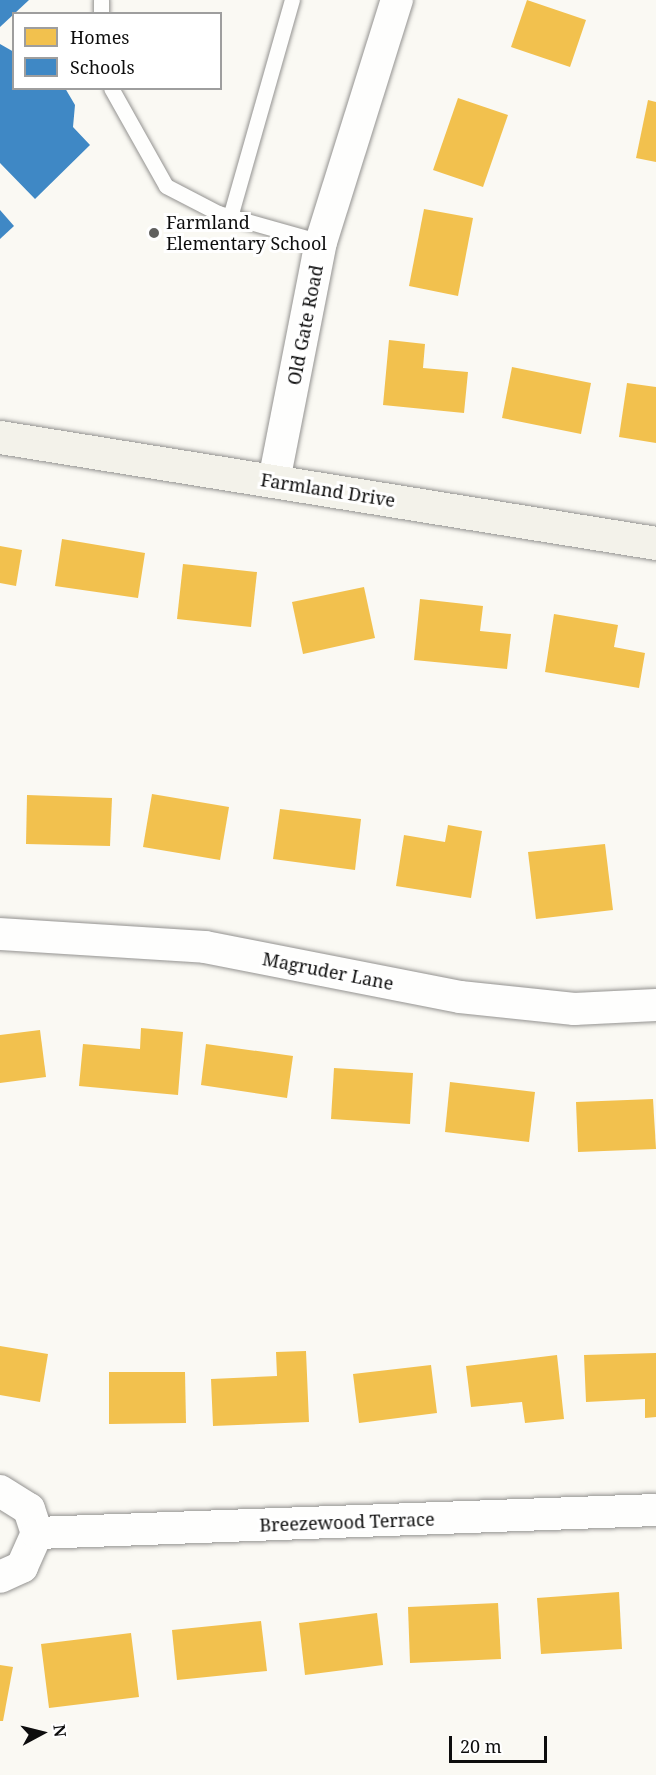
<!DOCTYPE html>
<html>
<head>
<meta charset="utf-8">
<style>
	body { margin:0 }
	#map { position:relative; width:656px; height:1775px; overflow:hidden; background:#faf9f3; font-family:"Noto Serif",serif }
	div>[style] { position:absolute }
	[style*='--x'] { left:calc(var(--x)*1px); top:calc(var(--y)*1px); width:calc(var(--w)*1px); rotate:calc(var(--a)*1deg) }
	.homes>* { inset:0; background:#f2c14e }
	.schools>* { inset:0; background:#3f88c5 }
	.roads { filter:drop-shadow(0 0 2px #949391) drop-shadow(0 0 2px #949391) }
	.lane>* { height:15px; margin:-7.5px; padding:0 7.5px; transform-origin:7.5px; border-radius:7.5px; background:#fefefd }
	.street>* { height:32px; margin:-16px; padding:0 16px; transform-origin:16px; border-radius:16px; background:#fefefd }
	.secondary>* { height:33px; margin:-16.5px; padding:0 16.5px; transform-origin:16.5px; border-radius:16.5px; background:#f3f2ea }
	.dots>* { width:16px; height:16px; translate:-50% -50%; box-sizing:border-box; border:3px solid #fff; border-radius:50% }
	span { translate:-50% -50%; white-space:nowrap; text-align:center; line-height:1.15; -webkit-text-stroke:6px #fff; paint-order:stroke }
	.poi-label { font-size:18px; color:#0d0d0d }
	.left { translate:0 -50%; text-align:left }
	.street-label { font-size:18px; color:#0d0d0d }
	.legend { position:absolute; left:12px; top:12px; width:210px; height:78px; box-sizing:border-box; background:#fff; border:2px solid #9e9e9e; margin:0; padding:8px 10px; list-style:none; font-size:18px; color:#0d0d0d }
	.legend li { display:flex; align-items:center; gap:12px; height:30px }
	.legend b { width:30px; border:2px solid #9e9e9e }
	.north { position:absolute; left:12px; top:1703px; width:60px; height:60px; -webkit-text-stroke:4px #fff; paint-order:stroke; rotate:83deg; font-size:16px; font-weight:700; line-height:24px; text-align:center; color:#0d0d0d }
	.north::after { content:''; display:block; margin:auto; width:21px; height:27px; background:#0d0d0d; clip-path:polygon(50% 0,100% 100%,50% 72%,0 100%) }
	.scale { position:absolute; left:449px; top:1736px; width:98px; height:27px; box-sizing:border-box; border:3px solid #0d0d0d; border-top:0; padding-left:8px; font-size:18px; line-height:21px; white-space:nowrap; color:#0d0d0d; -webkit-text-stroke:4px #fff; paint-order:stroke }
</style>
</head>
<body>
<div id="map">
	<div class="homes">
		<div style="clip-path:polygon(527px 0,586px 20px,570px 67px,511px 47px)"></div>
		<div style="clip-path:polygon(458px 98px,508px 115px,483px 187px,433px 170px)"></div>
		<div style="clip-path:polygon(648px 100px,656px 102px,656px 162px,636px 158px)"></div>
		<div style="clip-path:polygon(424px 209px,473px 218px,458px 296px,409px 286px)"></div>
		<div style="clip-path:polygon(389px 340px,425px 344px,423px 368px,468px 372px,464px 413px,383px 405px)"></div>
		<div style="clip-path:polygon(512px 367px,591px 383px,581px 434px,502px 418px)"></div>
		<div style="clip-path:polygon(627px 383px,656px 387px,656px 443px,619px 437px)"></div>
		<div style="clip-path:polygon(62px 539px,145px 553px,138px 598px,55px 586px)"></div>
		<div style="clip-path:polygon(0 546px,22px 550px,16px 586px,0 583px)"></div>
		<div style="clip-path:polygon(183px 564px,257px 572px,251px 627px,177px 619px)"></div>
		<div style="clip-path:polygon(364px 587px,375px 638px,303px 654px,292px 602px)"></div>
		<div style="clip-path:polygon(420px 599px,483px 606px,480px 631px,511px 634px,507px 669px,414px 660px)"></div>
		<div style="clip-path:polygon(554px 614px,618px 625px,614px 647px,645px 653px,639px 688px,545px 672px)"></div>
		<div style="clip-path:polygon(152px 794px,229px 807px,220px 860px,143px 847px)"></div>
		<div style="clip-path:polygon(27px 795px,112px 798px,110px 846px,26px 844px)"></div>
		<div style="clip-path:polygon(280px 809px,361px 819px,355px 870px,273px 859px)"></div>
		<div style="clip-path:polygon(448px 825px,482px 831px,471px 898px,396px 886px,404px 835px,445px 842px)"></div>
		<div style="clip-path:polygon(605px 844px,613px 910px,536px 919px,528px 852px)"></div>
		<div style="clip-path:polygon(141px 1028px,183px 1032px,178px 1095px,79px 1086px,83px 1044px,140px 1049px)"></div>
		<div style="clip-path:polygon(40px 1030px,46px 1077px,0 1083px,0 1035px)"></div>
		<div style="clip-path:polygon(206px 1044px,293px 1056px,287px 1098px,201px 1085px)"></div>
		<div style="clip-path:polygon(334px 1068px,413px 1073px,410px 1124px,331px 1119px)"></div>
		<div style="clip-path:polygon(450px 1082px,535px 1092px,529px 1142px,445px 1132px)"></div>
		<div style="clip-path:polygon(653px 1099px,656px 1149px,578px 1152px,576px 1102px)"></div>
		<div style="clip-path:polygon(0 1346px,48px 1354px,40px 1402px,0 1395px)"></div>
		<div style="clip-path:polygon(306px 1351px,309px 1422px,213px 1426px,211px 1379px,277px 1376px,276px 1352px)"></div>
		<div style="clip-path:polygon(656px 1353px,656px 1417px,645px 1418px,645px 1399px,586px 1402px,584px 1355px)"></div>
		<div style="clip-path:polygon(557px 1355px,564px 1419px,525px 1423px,522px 1402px,471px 1407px,466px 1366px)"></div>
		<div style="clip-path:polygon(431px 1365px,437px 1413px,359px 1423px,353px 1374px)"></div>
		<div style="clip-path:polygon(109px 1372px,185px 1372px,186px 1423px,109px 1424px)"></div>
		<div style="clip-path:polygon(619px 1592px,622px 1649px,541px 1654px,537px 1598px)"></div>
		<div style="clip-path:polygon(498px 1603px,501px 1659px,410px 1663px,408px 1607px)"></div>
		<div style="clip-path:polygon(377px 1613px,383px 1665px,305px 1675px,299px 1623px)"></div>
		<div style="clip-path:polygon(261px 1621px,267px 1671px,177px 1680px,172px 1630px)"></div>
		<div style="clip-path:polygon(131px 1633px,139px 1697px,49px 1708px,41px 1644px)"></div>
		<div style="clip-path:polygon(0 1665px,13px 1667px,3px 1721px,0 1721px)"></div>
	</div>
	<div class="schools">
		<div style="clip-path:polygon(0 0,29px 0,0 27px)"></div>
		<div style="clip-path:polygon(0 44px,14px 52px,14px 88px,65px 88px,75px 105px,73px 127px,90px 145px,35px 199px,0 163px)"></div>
		<div style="clip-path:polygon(0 210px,14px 226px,0 239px)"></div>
	</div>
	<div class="roads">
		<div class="lane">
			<div style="--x:101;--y:14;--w:14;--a:-90"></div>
			<div style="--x:111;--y:88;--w:112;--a:60.7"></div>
			<div style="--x:166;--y:186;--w:59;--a:27.4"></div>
			<div style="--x:218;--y:213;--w:107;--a:15.7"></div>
			<div style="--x:230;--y:217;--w:226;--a:-74.1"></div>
		</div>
		<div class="street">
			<div style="--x:274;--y:481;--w:244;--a:-78.9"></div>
			<div style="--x:321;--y:242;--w:254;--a:-72.6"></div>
			<div style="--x:0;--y:934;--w:205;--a:3.6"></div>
			<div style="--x:205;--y:947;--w:260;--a:11.1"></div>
			<div style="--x:460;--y:997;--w:115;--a:6"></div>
			<div style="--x:574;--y:1009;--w:82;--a:-2.8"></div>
			<div style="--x:0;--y:1491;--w:34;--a:32"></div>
			<div style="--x:29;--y:1509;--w:25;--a:72"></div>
			<div style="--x:37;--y:1533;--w:37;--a:114"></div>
			<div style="--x:22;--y:1567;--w:24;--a:156"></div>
			<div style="--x:37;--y:1533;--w:619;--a:-2.13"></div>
		</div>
		<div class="secondary">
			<div style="--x:0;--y:437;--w:665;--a:9.18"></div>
		</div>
	</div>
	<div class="dots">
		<div style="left:154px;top:233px;background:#60605e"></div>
	</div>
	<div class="poi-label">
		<span class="left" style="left:166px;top:233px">Farmland<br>Elementary School</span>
	</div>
	<div class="street-label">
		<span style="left:305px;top:325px;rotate:-79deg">Old Gate Road</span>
		<span style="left:328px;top:490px;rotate:9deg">Farmland Drive</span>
		<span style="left:328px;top:971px;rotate:11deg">Magruder Lane</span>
		<span style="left:347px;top:1522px;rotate:-2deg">Breezewood Terrace</span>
	</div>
	<ul class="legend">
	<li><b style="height:16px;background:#f2c14e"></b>Homes</li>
	<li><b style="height:16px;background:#3f88c5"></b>Schools</li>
	</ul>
	<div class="north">N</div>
	<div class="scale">20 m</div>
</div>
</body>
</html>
